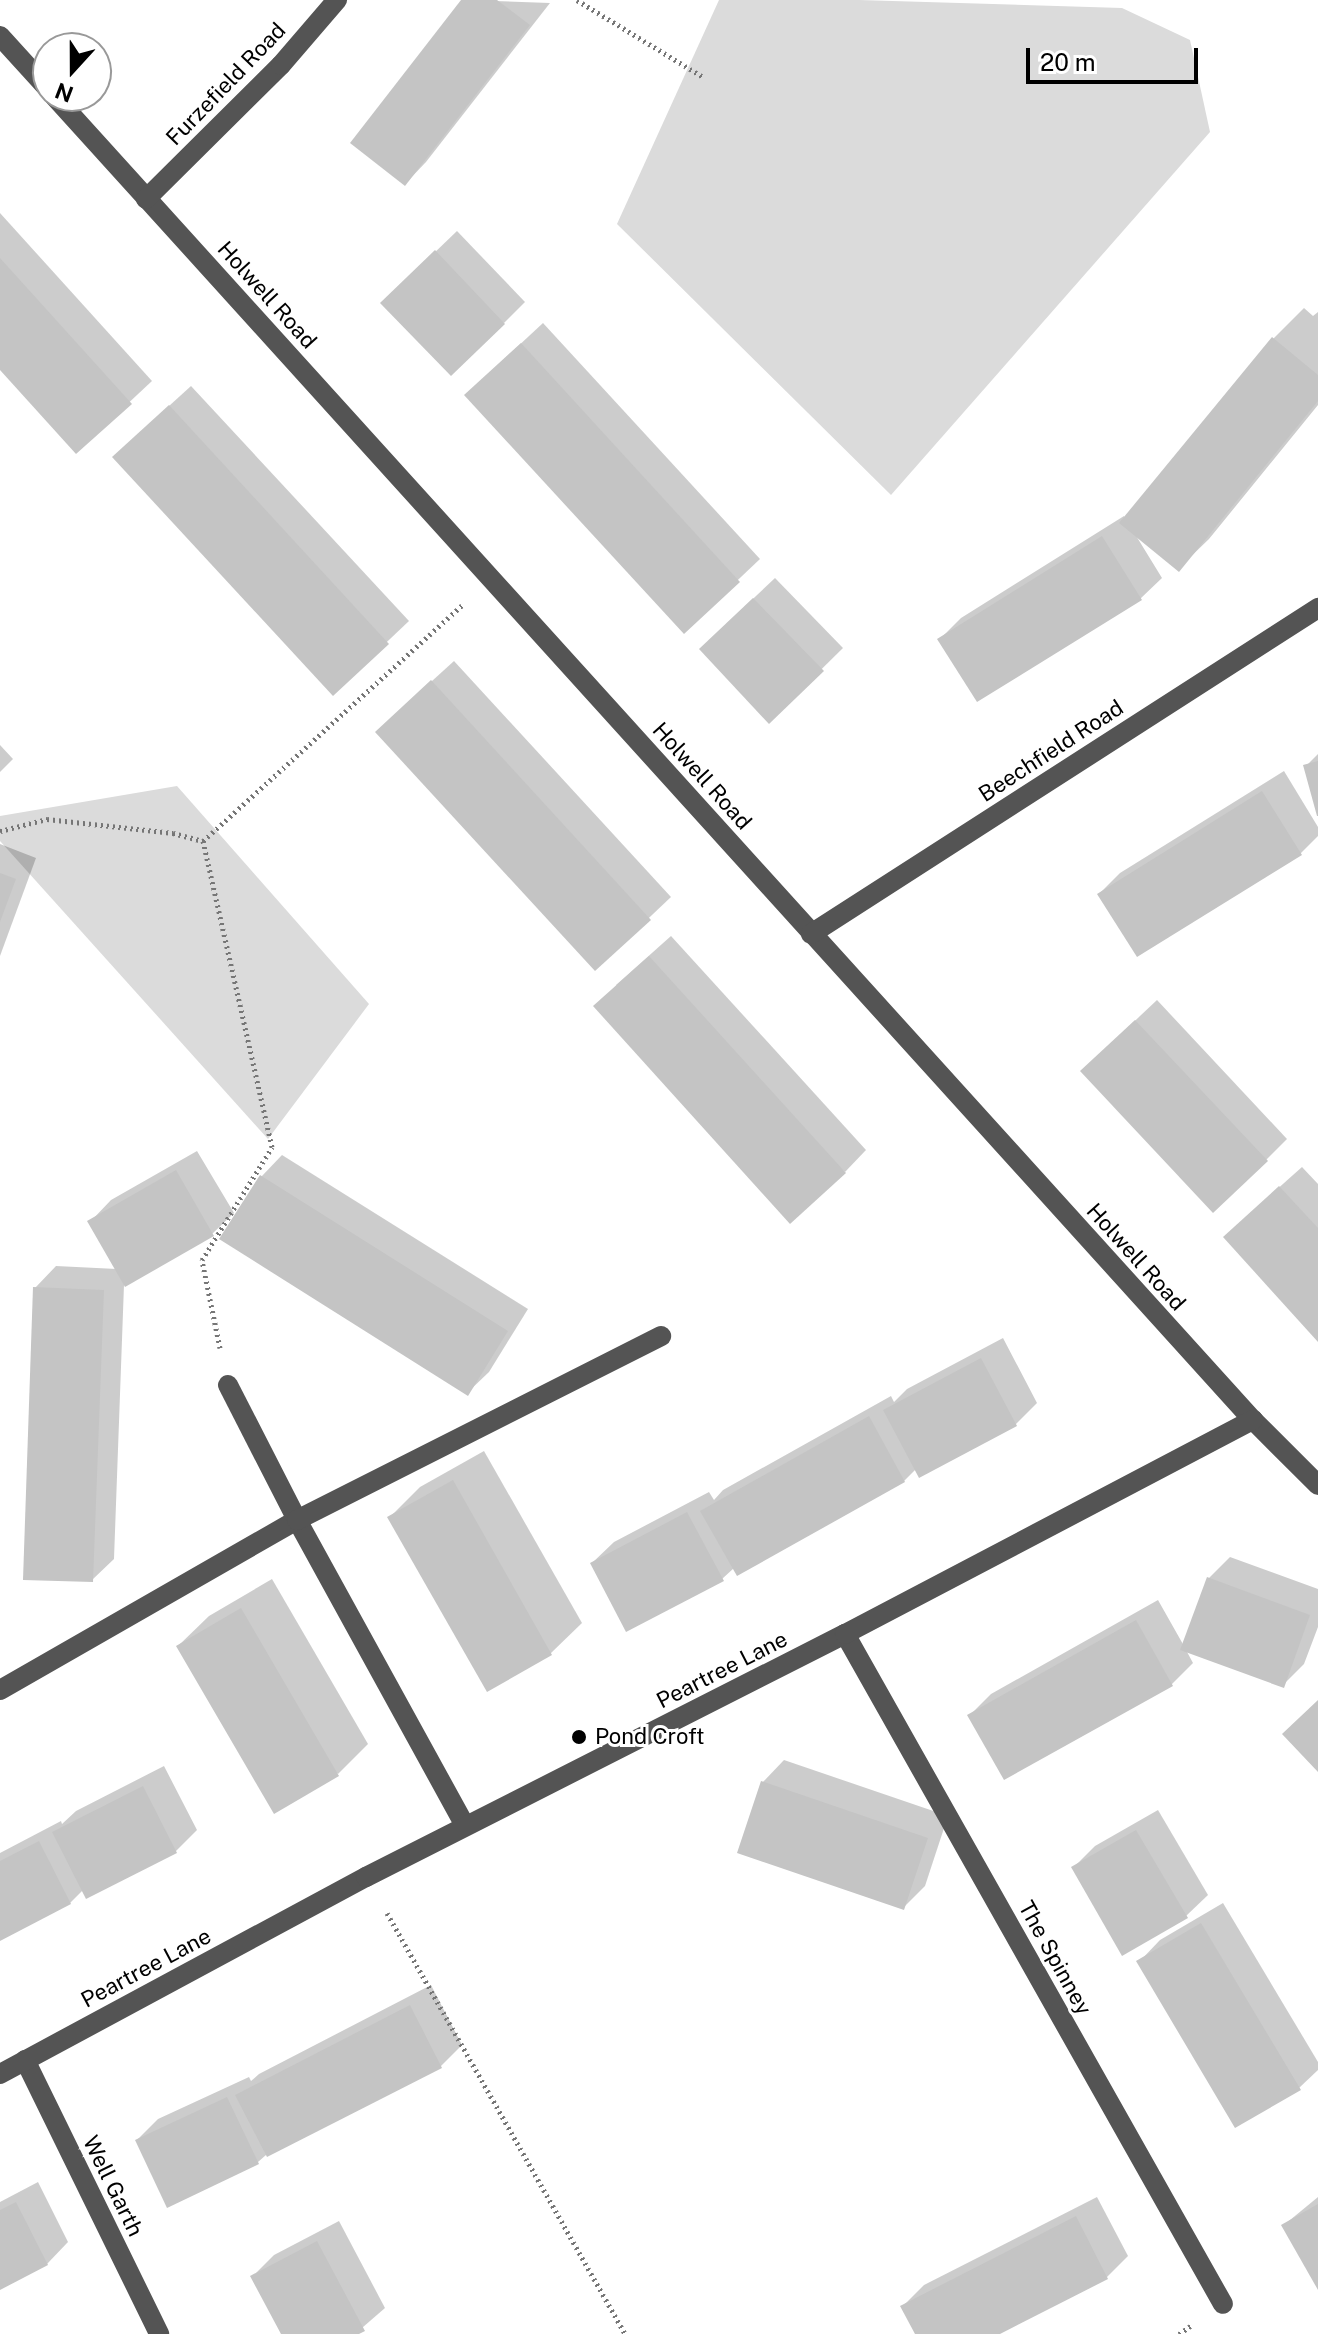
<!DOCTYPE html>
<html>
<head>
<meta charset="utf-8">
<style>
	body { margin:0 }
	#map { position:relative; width:1318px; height:2334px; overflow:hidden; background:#fff; font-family:"Public Sans",sans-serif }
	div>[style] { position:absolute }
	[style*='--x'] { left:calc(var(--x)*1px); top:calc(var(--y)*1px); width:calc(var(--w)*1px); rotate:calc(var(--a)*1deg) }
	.green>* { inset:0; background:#dbdbdb }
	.shadow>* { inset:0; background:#0003 }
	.building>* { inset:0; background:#c4c4c4 }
	.path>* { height:5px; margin-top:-2.5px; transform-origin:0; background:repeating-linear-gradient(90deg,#767676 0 2px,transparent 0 6px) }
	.minor>* { height:20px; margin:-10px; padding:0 10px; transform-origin:10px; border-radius:10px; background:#545454 }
	.dots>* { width:22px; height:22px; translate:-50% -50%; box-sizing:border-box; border:4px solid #fff; border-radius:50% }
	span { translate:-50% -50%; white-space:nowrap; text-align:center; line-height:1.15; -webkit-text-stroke:6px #fff; paint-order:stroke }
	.street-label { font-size:22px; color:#000 }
	.poi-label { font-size:22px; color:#000 }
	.left { translate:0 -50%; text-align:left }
	.north { position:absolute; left:32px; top:32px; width:80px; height:80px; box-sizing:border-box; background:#fff; border:2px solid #999; border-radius:50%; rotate:201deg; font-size:22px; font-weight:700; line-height:32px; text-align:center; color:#000 }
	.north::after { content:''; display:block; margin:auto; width:28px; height:36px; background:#000; clip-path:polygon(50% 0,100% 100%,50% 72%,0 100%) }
	.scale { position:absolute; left:1026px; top:48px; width:172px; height:36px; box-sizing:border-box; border:4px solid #000; border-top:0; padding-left:10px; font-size:24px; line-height:28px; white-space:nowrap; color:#000; -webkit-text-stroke:6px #fff; paint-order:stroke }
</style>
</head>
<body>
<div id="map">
	<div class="green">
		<div style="clip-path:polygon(719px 0,859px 0,1122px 8px,1190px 40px,1210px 132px,891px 495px,617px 224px)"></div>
		<div style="clip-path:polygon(177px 786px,369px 1004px,268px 1139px,0 841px,0 816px)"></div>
	</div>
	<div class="shadow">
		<div style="clip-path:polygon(463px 0,550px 3px,426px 162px,405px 184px)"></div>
		<div style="clip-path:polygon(0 213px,152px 381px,76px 452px,0 367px)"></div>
		<div style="clip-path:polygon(457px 231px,525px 302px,504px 323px,404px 282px)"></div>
		<div style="clip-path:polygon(1304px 308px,1313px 316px,1318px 312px,1318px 405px,1209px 539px,1178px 569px,1135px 534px,1162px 578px,1140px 599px,940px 639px,961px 618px,1124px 516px,1125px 519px,1273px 339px)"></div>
		<div style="clip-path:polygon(543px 323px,760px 559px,684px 631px,488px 374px)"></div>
		<div style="clip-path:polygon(191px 386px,409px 621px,333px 693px,136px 436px)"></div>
		<div style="clip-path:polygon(775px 578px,843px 648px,769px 721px,722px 628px)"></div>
		<div style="clip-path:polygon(454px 661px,671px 897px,595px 969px,399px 711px)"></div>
		<div style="clip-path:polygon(0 745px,13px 759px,0 772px)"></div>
		<div style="clip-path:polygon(1318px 754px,1318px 812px,1306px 766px)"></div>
		<div style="clip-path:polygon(1284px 771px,1318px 827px,1318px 836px,1300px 854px,1099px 894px,1120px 873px)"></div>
		<div style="clip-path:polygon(0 844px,36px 858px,0 956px)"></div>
		<div style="clip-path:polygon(671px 936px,866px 1150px,845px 1172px,616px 985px)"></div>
		<div style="clip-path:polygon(1157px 1000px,1287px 1139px,1266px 1160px,1104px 1050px)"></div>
		<div style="clip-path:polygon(197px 1151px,234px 1213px,212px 1234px,124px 1285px,114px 1559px,92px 1580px,35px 1288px,56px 1266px,117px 1269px,90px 1222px,111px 1200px)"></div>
		<div style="clip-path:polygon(282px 1155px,528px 1309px,489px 1372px,467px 1393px,261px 1177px)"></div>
		<div style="clip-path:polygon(1302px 1167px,1318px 1184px,1318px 1339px,1247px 1216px)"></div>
		<div style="clip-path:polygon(1003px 1338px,1037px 1403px,1016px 1424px,916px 1469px,904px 1481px,734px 1568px,722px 1579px,592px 1563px,614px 1542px,709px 1492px,714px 1500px,723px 1490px,891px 1396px,894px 1402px,907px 1389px)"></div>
		<div style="clip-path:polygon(484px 1451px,582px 1623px,551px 1653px,488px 1689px,390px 1517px,420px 1487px)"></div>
		<div style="clip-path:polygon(1230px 1557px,1318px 1589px,1318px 1627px,1304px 1664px,1283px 1685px,1186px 1650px,1193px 1663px,1172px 1684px,970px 1715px,991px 1694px,1158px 1600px,1184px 1646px,1208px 1579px)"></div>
		<div style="clip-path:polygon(272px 1579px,368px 1744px,338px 1774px,178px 1646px,209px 1616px)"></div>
		<div style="clip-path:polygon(784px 1760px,948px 1816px,925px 1886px,903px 1908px,763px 1782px)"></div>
		<div style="clip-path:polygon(164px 1766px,197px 1830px,176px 1851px,84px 1889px,70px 1903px,0 1938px,0 1853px,61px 1821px,62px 1824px,76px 1811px)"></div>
		<div style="clip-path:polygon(1158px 1810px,1208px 1895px,1186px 1916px,1074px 1867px,1095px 1846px)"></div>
		<div style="clip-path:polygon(1223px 1903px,1318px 2062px,1318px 2070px,1299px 2088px,1139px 1962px,1160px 1940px)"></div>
		<div style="clip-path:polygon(431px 1985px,462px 2045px,441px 2066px,266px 2155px,258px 2162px,137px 2140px,158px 2119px,249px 2077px,251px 2081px,259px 2074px)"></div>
		<div style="clip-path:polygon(38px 2182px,68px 2242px,47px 2264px,0 2287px,0 2202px)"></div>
		<div style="clip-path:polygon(1097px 2197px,1128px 2256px,1107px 2277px,996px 2334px,917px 2334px,903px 2306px,924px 2285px)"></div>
		<div style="clip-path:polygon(1318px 2197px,1318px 2286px,1284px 2225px)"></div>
		<div style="clip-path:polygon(339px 2221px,385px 2308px,355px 2334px,283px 2334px,253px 2276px,274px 2255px)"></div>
	</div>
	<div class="building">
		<div style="clip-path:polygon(461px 0,497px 0,530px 25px,405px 186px,350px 143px)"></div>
		<div style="clip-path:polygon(435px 250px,505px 324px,451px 376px,380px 303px)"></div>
		<div style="clip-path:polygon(0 258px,132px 404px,76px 454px,0 370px)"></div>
		<div style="clip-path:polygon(1272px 337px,1318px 375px,1318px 401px,1179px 572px,1119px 523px)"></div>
		<div style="clip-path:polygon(521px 343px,740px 582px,684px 634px,464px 395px)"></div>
		<div style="clip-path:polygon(169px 405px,389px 644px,333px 696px,112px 457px)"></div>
		<div style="clip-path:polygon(1102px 536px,1142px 600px,977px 702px,937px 639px)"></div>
		<div style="clip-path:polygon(753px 598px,824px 671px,769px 724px,699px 649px)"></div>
		<div style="clip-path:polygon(431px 680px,651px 920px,595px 971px,375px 732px)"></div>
		<div style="clip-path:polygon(1318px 761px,1318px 816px,1317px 816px,1303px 765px)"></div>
		<div style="clip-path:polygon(1262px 791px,1302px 855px,1137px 957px,1097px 894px)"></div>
		<div style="clip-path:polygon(0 873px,16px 879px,0 922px)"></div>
		<div style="clip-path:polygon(649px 956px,846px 1173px,790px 1224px,593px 1006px)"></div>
		<div style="clip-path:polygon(1135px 1020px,1268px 1161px,1213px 1213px,1080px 1071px)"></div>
		<div style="clip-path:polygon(176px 1170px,214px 1236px,125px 1287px,87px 1221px)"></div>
		<div style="clip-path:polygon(260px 1175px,508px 1331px,468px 1396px,219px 1239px)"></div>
		<div style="clip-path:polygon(1279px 1186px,1318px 1228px,1318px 1342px,1223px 1237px)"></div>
		<div style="clip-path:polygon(33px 1287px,104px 1290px,93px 1582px,23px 1580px)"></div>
		<div style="clip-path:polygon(981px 1358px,1017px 1426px,919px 1478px,883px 1410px)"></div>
		<div style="clip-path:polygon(869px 1416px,905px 1482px,737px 1576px,700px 1511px)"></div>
		<div style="clip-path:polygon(453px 1480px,552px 1655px,487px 1692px,387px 1517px)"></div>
		<div style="clip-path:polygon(687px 1512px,724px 1581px,626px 1632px,590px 1563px)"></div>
		<div style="clip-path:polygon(1207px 1577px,1310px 1615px,1284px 1688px,1180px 1650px)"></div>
		<div style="clip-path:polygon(241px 1608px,339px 1776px,274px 1814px,176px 1646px)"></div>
		<div style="clip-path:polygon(1136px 1620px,1173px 1686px,1004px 1780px,967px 1715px)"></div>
		<div style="clip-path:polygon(1318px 1700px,1318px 1772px,1282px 1734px)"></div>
		<div style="clip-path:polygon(761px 1781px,928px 1838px,904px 1910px,737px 1853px)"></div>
		<div style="clip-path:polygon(143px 1786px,177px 1853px,86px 1899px,52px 1832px)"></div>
		<div style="clip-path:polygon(1136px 1830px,1188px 1918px,1122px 1956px,1071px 1867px)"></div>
		<div style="clip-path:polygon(39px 1841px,71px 1904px,0 1941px,0 1861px)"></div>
		<div style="clip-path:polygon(1201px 1923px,1301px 2090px,1235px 2128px,1136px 1961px)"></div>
		<div style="clip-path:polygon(410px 2005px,442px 2068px,267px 2157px,235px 2095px)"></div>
		<div style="clip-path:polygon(227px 2097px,259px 2164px,167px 2208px,135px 2140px)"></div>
		<div style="clip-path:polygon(16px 2202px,48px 2265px,0 2290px,0 2210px)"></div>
		<div style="clip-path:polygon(1318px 2204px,1318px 2290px,1281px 2225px)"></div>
		<div style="clip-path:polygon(1076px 2216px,1108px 2279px,1000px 2334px,915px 2334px,900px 2306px)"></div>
		<div style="clip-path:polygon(317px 2241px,365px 2331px,359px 2334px,281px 2334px,250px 2276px)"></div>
	</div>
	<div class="path">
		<div style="--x:577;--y:0;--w:148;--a:31.4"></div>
		<div style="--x:0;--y:831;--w:49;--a:-14.3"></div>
		<div style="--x:47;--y:819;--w:127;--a:6.3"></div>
		<div style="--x:173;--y:833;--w:31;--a:15"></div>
		<div style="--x:220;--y:1348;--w:90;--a:-101.6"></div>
		<div style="--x:202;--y:1260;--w:133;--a:-58.2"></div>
		<div style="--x:272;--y:1147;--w:314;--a:-102.7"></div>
		<div style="--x:203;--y:841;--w:350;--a:-42.3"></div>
		<div style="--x:387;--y:1913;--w:484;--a:60.5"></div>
		<div style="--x:1179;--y:2334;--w:16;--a:-35"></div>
	</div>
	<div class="minor">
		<div style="--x:0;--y:36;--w:72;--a:47.8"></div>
		<div style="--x:54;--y:96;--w:1786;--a:47.84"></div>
		<div style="--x:1253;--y:1420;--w:92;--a:45"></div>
		<div style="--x:146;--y:199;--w:190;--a:-44.8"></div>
		<div style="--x:281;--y:65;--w:86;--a:-49.3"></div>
		<div style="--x:811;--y:934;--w:603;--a:-32.74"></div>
		<div style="--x:228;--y:1385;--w:152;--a:62.9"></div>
		<div style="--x:297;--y:1520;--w:349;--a:61.2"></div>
		<div style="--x:845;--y:1634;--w:769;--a:60.57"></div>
		<div style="--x:0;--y:1690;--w:342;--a:-29.8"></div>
		<div style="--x:297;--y:1520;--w:408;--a:-26.8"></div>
		<div style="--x:25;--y:2060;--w:305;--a:63.9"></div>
		<div style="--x:0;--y:2074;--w:416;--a:-28.3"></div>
		<div style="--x:366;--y:1877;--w:537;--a:-26.9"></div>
		<div style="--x:845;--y:1634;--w:461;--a:-27.7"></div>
	</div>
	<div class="dots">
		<div style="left:579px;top:1737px;background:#000"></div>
	</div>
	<div class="street-label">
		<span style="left:226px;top:84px;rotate:-46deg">Furzefield Road</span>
		<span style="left:267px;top:295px;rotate:48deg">Holwell Road</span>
		<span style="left:1051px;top:751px;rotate:-33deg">Beechfield Road</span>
		<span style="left:702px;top:776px;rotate:48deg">Holwell Road</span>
		<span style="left:1136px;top:1257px;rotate:48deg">Holwell Road</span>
		<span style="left:722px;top:1670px;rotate:-27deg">Peartree Lane</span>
		<span style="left:1055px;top:1958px;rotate:61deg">The Spinney</span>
		<span style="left:146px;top:1968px;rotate:-28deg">Peartree Lane</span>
		<span style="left:113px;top:2186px;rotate:64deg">Well Garth</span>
	</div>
	<div class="poi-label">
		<span class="left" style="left:595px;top:1737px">Pond Croft</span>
	</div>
	<div class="north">N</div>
	<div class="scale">20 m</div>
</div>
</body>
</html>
